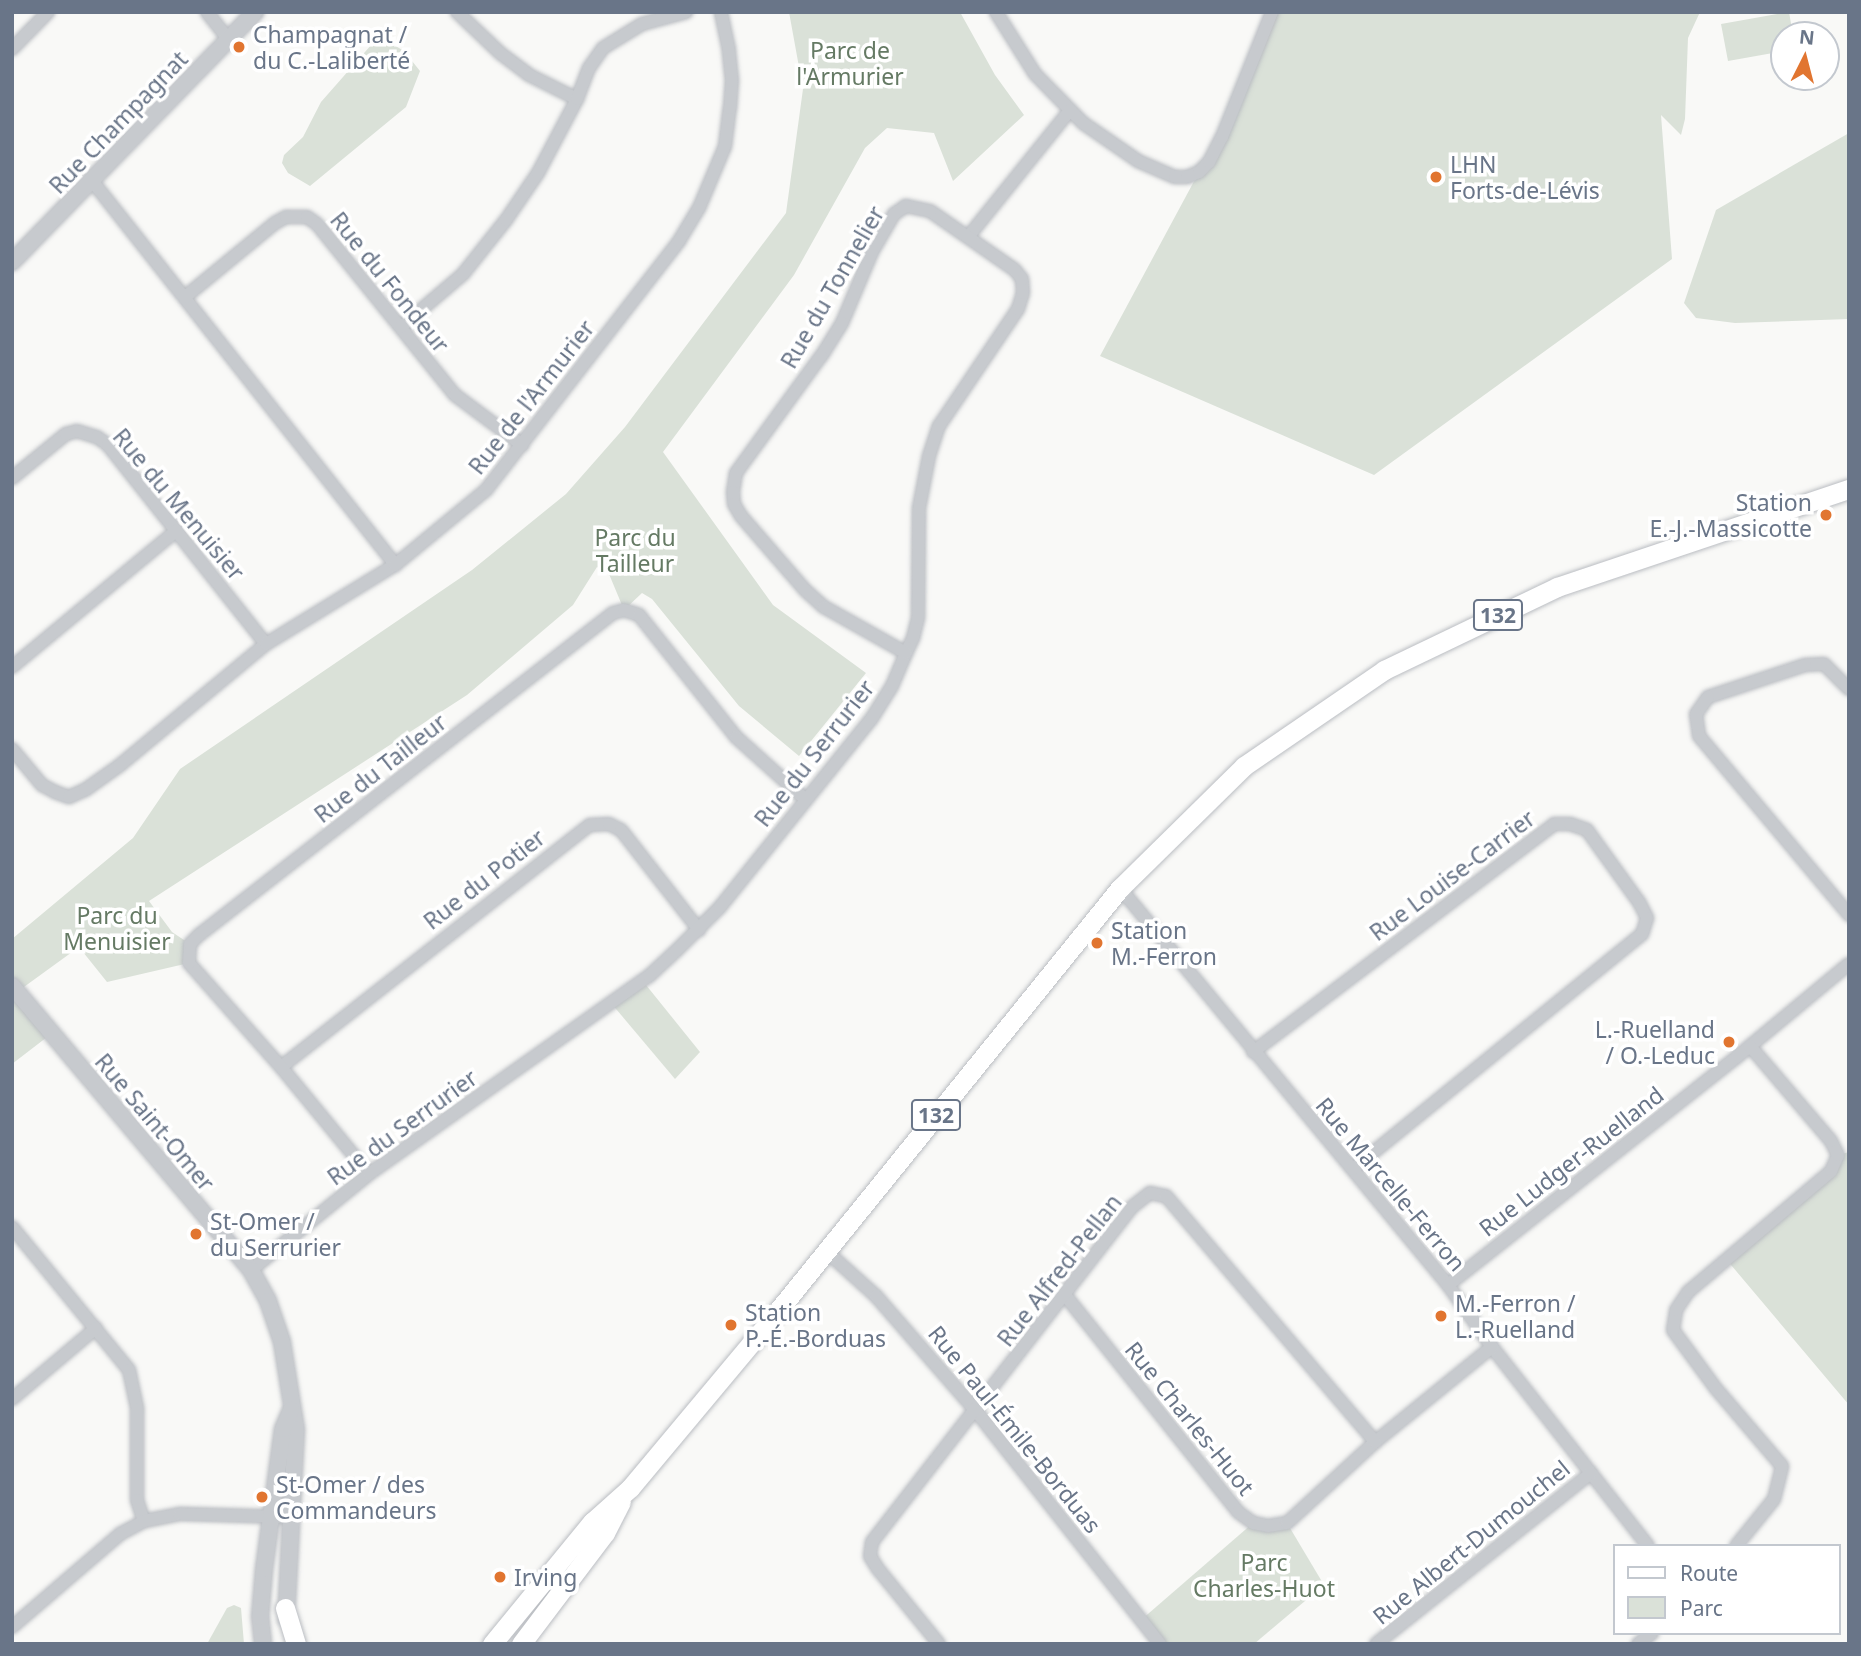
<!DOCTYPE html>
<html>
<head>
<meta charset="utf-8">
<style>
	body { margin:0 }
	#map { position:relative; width:1861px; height:1656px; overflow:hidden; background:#f9f9f7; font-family:"Noto Sans",sans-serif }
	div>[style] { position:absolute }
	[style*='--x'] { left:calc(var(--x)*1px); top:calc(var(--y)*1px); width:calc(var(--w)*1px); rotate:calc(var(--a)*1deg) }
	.green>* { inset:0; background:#dae1d8 }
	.roads { filter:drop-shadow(0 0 2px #babdc2) drop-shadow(0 0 2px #babdc2) }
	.minor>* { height:12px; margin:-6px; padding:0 6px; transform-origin:6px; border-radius:6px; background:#c7cace }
	.tertiary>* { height:16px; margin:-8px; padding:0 8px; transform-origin:8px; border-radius:8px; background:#c7cace }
	.primary>* { height:19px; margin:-9.5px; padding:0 9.5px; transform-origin:9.5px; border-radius:9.5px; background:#fff }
	.dots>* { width:19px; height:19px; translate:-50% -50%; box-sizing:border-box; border:4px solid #fff; border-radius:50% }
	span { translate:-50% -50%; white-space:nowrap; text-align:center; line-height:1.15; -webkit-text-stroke:7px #fff; paint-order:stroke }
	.shield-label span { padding:2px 5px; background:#fff; border:2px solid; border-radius:5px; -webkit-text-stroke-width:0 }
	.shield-label { font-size:21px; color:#697588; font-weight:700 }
	.poi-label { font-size:23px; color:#697588 }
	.left { translate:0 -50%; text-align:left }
	.right { translate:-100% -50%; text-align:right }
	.park-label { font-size:23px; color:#657a64 }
	.street-label { font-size:23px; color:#697588 }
	.frame { position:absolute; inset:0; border:14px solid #697588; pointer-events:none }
	.legend { position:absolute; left:1613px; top:1544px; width:228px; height:91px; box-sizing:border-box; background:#fff; border:2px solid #c3c8cf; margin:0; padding:9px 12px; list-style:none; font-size:21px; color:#697588 }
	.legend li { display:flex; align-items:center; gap:14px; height:35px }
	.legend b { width:35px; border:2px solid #c3c8cf }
	.north { position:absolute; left:1770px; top:21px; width:70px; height:70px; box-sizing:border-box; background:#fff; border:2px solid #c3c8cf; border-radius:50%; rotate:6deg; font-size:19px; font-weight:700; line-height:28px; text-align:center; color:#697588 }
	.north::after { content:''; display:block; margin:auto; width:24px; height:32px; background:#e17530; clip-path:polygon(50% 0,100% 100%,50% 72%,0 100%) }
</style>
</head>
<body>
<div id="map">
	<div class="green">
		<div style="clip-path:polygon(789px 12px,960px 12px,995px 75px,1024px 115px,953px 181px,934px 133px,887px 128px,865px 148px,794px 275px,663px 452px,773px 605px,866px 673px,799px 756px,739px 706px,652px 599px,642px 593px,624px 610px,609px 574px,597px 567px,573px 605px,467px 695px,149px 901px,172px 932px,190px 944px,189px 963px,107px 982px,79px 947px,17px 992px,51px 1034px,12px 1064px,12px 939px,133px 838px,180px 769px,472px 570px,566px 494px,625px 427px,786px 213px,803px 89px)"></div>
		<div style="clip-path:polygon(1272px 12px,1700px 12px,1688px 38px,1685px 119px,1681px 135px,1661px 115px,1672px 259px,1374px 475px,1100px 356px,1199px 172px,1209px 162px)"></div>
		<div style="clip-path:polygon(1789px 12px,1793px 35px,1784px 35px,1784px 51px,1728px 61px,1721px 24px)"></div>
		<div style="clip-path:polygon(379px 36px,404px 51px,420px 71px,406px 107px,310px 186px,288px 173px,282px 163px,284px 155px,303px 137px,321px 102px)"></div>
		<div style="clip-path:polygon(1849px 133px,1849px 319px,1735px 323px,1696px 318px,1684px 303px,1716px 210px)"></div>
		<div style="clip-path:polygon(642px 980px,700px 1052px,675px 1079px,611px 1003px)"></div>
		<div style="clip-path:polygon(1849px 1152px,1849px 1405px,1726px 1259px,1831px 1171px,1838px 1155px)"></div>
		<div style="clip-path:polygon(1253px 1523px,1287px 1523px,1324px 1585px,1254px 1644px,1160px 1644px,1141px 1620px)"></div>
		<div style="clip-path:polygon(234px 1605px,241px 1608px,244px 1644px,207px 1644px,227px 1608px)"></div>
	</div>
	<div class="roads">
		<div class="minor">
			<div style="--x:207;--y:12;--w:34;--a:52"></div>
			<div style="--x:457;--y:12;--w:59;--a:43.6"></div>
			<div style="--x:500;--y:53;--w:36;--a:37"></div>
			<div style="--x:529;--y:75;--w:54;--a:26.6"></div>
			<div style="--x:996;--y:12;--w:73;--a:57.8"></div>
			<div style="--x:1035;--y:74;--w:69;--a:45.6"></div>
			<div style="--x:1083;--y:123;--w:67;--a:34.6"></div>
			<div style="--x:1138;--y:161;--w:40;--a:23.4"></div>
			<div style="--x:1175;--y:177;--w:12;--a:0"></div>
			<div style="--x:1187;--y:177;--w:13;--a:-23"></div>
			<div style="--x:1199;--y:172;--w:14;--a:-45"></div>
			<div style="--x:1209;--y:162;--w:28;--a:-63"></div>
			<div style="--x:1222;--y:137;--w:135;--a:-68.2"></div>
			<div style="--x:12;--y:49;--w:52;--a:-45.8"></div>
			<div style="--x:93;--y:182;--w:488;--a:51.7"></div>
			<div style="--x:968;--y:237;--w:163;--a:-51.2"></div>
			<div style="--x:185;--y:297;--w:117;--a:-39.4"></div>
			<div style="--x:275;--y:223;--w:13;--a:-29"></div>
			<div style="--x:286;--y:217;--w:21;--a:0"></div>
			<div style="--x:307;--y:217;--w:12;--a:35"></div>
			<div style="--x:317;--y:224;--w:220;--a:51.1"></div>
			<div style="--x:455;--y:395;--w:84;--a:36.7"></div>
			<div style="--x:401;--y:327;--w:82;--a:-40.5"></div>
			<div style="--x:463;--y:274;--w:69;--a:-51.5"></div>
			<div style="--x:506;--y:220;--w:57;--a:-55.8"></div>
			<div style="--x:538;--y:173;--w:84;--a:-62.2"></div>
			<div style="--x:577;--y:99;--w:33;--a:-69"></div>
			<div style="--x:589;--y:68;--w:24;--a:-55"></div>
			<div style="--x:603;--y:48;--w:46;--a:-31.6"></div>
			<div style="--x:642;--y:24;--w:46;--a:-15.3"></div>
			<div style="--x:12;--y:478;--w:70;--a:-39.2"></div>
			<div style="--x:66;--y:434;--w:11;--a:-15"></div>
			<div style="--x:77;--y:431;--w:21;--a:17"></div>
			<div style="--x:97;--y:437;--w:14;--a:36"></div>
			<div style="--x:108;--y:445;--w:254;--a:51.6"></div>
			<div style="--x:12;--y:667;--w:214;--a:-39.7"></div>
			<div style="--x:1849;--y:689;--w:35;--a:-135"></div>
			<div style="--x:1824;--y:664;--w:19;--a:177"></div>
			<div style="--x:1805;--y:665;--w:102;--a:161.7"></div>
			<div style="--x:1708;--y:697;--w:21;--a:125"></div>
			<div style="--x:1696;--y:714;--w:22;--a:82"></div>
			<div style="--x:1699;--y:736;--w:234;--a:50"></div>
			<div style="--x:12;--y:749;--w:47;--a:50.2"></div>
			<div style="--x:42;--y:785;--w:15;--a:28"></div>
			<div style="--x:55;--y:792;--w:15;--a:20"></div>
			<div style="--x:69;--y:797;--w:17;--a:-24"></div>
			<div style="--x:85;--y:790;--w:43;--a:-35.5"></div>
			<div style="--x:120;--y:765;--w:190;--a:-39.7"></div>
			<div style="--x:266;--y:644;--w:151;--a:-31.5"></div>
			<div style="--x:395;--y:565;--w:118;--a:-39.5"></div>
			<div style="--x:486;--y:490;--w:315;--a:-52.2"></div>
			<div style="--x:679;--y:241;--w:39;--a:-59"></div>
			<div style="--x:699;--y:208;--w:67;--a:-67.2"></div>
			<div style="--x:725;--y:146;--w:38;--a:-83"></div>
			<div style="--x:730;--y:108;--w:27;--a:-86"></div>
			<div style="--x:732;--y:81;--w:31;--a:-96"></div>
			<div style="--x:729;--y:50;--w:39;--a:-102"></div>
			<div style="--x:1120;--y:888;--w:515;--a:50.44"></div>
			<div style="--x:1448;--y:1285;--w:76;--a:54.6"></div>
			<div style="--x:1492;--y:1347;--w:253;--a:51.9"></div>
			<div style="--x:1253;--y:1052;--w:378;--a:-37.1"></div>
			<div style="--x:1554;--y:824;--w:16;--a:0"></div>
			<div style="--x:1570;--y:824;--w:18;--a:19"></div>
			<div style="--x:1587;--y:830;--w:89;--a:54.2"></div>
			<div style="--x:1639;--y:902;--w:18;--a:63"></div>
			<div style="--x:1647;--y:918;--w:17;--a:107"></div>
			<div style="--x:1642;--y:934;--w:372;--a:140.9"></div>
			<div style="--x:281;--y:1067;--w:392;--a:-38.1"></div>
			<div style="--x:590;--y:825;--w:19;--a:-3"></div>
			<div style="--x:609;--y:824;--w:13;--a:27"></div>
			<div style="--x:621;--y:830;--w:127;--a:52"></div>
			<div style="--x:369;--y:1174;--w:139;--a:-129.4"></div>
			<div style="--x:281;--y:1067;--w:139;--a:-131.5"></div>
			<div style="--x:189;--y:963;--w:19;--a:-87"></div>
			<div style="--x:190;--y:944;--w:13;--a:-45"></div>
			<div style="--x:199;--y:935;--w:524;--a:-37.87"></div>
			<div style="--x:613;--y:613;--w:11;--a:-15"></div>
			<div style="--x:624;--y:610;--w:16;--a:18"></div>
			<div style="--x:639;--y:615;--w:156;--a:51.5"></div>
			<div style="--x:736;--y:737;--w:94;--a:42"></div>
			<div style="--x:12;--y:1227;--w:185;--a:50.7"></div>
			<div style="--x:129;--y:1370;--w:40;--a:78"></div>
			<div style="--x:137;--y:1409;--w:91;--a:90"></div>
			<div style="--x:137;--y:1500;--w:22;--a:72"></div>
			<div style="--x:825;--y:1250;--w:69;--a:42"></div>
			<div style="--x:876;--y:1296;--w:152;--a:49"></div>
			<div style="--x:976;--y:1411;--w:297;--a:51.7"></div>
			<div style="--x:251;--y:1270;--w:152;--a:-39.1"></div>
			<div style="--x:369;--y:1174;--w:343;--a:-35.3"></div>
			<div style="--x:649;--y:976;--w:37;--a:-43"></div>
			<div style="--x:676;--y:951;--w:62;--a:-45"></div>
			<div style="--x:720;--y:907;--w:243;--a:-51.2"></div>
			<div style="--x:872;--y:718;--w:38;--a:-58"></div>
			<div style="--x:892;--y:686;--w:36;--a:-67"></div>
			<div style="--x:906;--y:653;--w:17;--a:-65"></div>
			<div style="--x:913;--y:638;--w:21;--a:-76"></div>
			<div style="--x:918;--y:618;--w:110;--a:-89.5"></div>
			<div style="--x:919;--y:508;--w:53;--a:-79.1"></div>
			<div style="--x:929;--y:456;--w:32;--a:-72"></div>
			<div style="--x:939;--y:426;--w:141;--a:-56"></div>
			<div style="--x:1018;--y:309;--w:17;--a:-73"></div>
			<div style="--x:1023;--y:293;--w:14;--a:-94"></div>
			<div style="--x:1022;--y:279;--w:11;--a:-128"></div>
			<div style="--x:1015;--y:270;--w:103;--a:-145.2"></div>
			<div style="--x:930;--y:211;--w:25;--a:-168"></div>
			<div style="--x:906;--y:206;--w:14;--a:146"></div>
			<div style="--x:894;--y:214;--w:44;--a:120.1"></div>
			<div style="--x:872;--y:252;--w:77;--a:112.9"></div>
			<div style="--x:842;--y:323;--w:39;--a:122"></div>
			<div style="--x:821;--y:356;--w:145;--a:126"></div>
			<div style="--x:736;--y:473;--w:19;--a:99"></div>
			<div style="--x:733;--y:492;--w:12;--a:85"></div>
			<div style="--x:734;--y:504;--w:14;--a:60"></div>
			<div style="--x:741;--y:516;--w:98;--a:49.1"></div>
			<div style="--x:805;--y:590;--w:25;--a:42"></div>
			<div style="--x:824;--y:607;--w:94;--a:29.3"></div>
			<div style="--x:1448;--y:1285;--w:370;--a:-38.3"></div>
			<div style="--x:1738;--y:1056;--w:144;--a:-39.7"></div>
			<div style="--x:1065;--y:1295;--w:278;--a:51.4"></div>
			<div style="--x:1238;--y:1512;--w:19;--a:36"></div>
			<div style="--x:1253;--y:1523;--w:15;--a:11"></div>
			<div style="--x:1268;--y:1526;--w:19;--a:-9"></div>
			<div style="--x:1287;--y:1523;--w:120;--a:-42.6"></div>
			<div style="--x:1375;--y:1442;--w:151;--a:-39.1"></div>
			<div style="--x:12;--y:1399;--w:110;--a:-40.2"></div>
			<div style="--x:1736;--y:1546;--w:60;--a:-51"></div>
			<div style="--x:1774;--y:1499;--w:34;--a:-76"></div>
			<div style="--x:1782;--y:1466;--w:100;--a:-130.5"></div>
			<div style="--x:1717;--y:1390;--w:74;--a:-126.3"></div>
			<div style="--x:1673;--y:1330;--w:20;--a:-81"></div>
			<div style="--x:1676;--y:1310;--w:22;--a:-56"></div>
			<div style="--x:1688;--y:1292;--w:187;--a:-40.2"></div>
			<div style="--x:1831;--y:1171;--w:17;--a:-66"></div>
			<div style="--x:1838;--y:1155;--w:16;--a:-117"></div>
			<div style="--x:1831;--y:1141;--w:125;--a:-130.5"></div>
			<div style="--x:12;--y:1627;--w:143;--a:-40.7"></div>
			<div style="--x:120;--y:1534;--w:27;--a:-28"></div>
			<div style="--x:144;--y:1521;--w:37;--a:-11"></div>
			<div style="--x:180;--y:1514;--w:110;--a:1.6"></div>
			<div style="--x:939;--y:1644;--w:97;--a:-129.1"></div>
			<div style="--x:878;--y:1569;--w:15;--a:-122"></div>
			<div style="--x:870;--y:1556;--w:14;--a:-82"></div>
			<div style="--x:872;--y:1542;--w:424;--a:-52.2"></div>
			<div style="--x:1132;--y:1207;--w:23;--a:-38"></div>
			<div style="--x:1150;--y:1193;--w:16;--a:11"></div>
			<div style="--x:1166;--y:1196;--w:323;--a:49.6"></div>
			<div style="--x:1376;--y:1644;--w:275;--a:-38.5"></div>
			<div style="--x:1638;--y:1644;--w:18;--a:-38"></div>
		</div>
		<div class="tertiary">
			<div style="--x:12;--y:262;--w:349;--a:-45.8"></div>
			<div style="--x:12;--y:986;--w:371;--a:49.9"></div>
			<div style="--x:251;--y:1270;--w:35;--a:61"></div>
			<div style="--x:268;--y:1301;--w:43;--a:71.1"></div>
			<div style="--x:282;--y:1342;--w:88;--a:80.9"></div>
			<div style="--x:296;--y:1429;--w:191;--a:93"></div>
			<div style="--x:263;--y:1644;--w:27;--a:-96"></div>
			<div style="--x:260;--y:1617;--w:48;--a:-85.2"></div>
			<div style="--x:264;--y:1569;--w:141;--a:-82.3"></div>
			<div style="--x:283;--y:1429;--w:21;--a:-67"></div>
		</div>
		<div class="primary">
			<div style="--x:285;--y:1608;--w:38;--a:73"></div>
			<div style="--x:492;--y:1644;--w:158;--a:-50.7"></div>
			<div style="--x:592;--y:1522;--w:51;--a:-41.8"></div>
			<div style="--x:630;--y:1488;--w:215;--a:-50.1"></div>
			<div style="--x:768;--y:1323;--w:560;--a:-51.02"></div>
			<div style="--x:1120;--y:888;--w:174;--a:-44.5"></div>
			<div style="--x:1244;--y:766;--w:170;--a:-34.4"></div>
			<div style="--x:1384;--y:670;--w:192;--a:-25.6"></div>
			<div style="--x:1557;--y:587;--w:308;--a:-18.6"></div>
			<div style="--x:521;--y:1644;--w:139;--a:-52.9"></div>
			<div style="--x:605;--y:1533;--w:35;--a:-63"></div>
		</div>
	</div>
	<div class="dots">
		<div style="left:239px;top:47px;background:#e17530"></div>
		<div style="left:1436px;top:177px;background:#e17530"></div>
		<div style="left:1826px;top:515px;background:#e17530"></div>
		<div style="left:1097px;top:943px;background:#e17530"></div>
		<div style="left:1729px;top:1042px;background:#e17530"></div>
		<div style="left:196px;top:1234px;background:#e17530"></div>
		<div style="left:1441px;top:1316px;background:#e17530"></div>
		<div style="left:731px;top:1325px;background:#e17530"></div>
		<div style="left:262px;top:1497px;background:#e17530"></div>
		<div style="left:500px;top:1577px;background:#e17530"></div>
	</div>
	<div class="shield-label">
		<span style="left:1498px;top:615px">132</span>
		<span style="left:936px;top:1115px">132</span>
	</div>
	<div class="poi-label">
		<span class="left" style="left:253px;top:47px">Champagnat /<br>du C.-Laliberté</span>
		<span class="left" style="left:1450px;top:177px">LHN<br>Forts-de-Lévis</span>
		<span class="right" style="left:1812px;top:515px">Station<br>E.-J.-Massicotte</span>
		<span class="left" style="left:1111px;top:943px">Station<br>M.-Ferron</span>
		<span class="right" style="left:1715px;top:1042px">L.-Ruelland<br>/ O.-Leduc</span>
		<span class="left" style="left:210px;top:1234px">St-Omer /<br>du Serrurier</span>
		<span class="left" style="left:1455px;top:1316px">M.-Ferron /<br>L.-Ruelland</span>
		<span class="left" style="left:745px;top:1325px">Station<br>P.-É.-Borduas</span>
		<span class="left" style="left:276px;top:1497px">St-Omer / des<br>Commandeurs</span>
		<span class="left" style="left:514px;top:1577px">Irving</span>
	</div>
	<div class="park-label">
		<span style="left:850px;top:63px">Parc de<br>l'Armurier</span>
		<span style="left:635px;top:550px">Parc du<br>Tailleur</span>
		<span style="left:117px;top:928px">Parc du<br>Menuisier</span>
		<span style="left:1264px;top:1575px">Parc<br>Charles-Huot</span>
	</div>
	<div class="street-label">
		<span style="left:118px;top:122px;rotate:-46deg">Rue Champagnat</span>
		<span style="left:390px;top:282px;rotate:51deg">Rue du Fondeur</span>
		<span style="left:832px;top:287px;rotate:-60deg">Rue du Tonnelier</span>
		<span style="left:531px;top:397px;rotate:-52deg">Rue de l'Armurier</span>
		<span style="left:179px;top:504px;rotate:50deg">Rue du Menuisier</span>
		<span style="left:814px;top:753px;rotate:-52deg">Rue du Serrurier</span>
		<span style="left:380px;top:768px;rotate:-38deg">Rue du Tailleur</span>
		<span style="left:1452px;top:875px;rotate:-37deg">Rue Louise-Carrier</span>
		<span style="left:484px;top:879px;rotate:-38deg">Rue du Potier</span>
		<span style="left:155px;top:1122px;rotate:50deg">Rue Saint-Omer</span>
		<span style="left:402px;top:1127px;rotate:-36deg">Rue du Serrurier</span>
		<span style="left:1571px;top:1161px;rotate:-38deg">Rue Ludger-Ruelland</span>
		<span style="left:1391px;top:1184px;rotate:50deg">Rue Marcelle-Ferron</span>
		<span style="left:1059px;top:1270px;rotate:-52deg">Rue Alfred-Pellan</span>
		<span style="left:1190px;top:1418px;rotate:51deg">Rue Charles-Huot</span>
		<span style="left:1015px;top:1429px;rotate:51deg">Rue Paul-Émile-Borduas</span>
		<span style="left:1471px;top:1542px;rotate:-39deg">Rue Albert-Dumouchel</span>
	</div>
	<div class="frame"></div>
	<ul class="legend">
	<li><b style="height:9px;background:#fff"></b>Route</li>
	<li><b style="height:19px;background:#dae1d8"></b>Parc</li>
	</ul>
	<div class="north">N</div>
</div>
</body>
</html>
